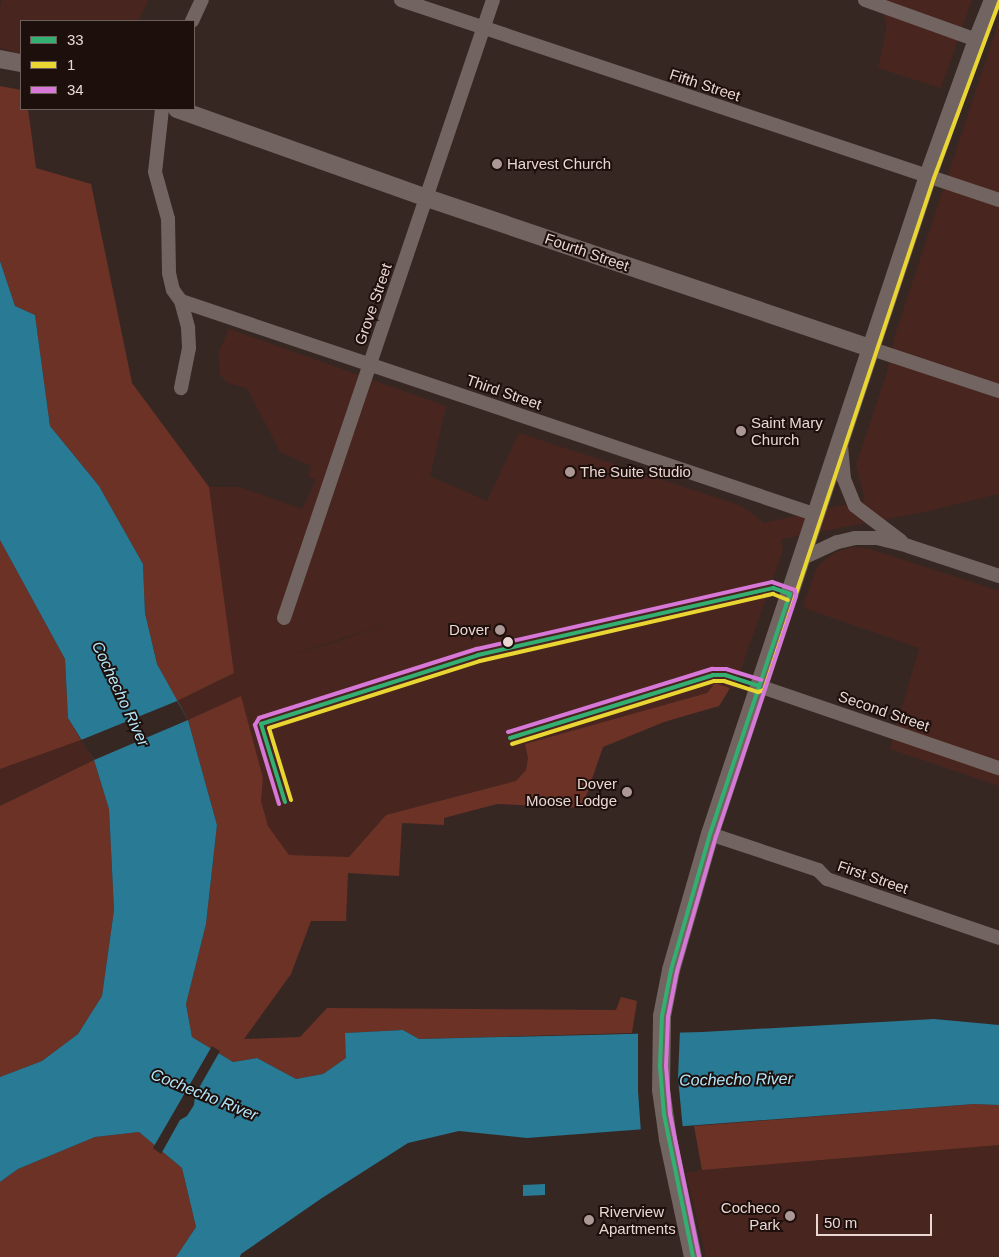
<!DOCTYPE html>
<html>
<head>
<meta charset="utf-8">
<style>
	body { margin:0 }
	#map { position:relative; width:999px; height:1257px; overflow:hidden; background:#372723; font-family:Arial,sans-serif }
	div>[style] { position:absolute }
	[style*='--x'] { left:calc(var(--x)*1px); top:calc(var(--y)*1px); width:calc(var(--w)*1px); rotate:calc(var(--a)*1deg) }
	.built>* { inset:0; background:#48261f }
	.green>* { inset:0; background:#6c3226 }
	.water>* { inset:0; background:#287a95 }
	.pier>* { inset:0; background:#372723 }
	.minor>* { height:14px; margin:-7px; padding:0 7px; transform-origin:7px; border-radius:7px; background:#716461 }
	.tertiary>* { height:18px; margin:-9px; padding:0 9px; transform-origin:9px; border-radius:9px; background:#716461 }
	.bus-1>* { height:4px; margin:-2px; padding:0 2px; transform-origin:2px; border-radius:2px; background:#33af72 }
	.bus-2>* { height:4px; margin:-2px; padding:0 2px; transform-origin:2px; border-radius:2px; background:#ead632 }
	.bus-3>* { height:4px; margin:-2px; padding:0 2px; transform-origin:2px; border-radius:2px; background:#d778d9 }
	.dots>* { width:14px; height:14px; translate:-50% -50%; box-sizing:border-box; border:2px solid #1d0f0c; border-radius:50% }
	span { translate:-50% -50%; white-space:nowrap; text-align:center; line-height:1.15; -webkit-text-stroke:4px #1d0f0c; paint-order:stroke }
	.street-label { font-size:15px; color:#ebd7d2 }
	.poi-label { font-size:15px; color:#ebd7d2 }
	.left { translate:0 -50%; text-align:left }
	.right { translate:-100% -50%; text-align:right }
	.water-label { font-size:16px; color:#b3e6fa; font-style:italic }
	.legend { position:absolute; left:20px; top:20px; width:175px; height:90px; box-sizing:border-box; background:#1d0f0c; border:1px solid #6f5f5b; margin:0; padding:6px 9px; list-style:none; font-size:15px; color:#ebd7d2 }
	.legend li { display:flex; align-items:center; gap:10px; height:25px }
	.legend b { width:25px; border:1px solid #6f5f5b }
	.scale { position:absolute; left:816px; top:1214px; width:116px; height:22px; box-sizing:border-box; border:2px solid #ebd7d2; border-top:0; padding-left:6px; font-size:15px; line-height:18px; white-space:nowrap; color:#ebd7d2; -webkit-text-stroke:4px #1d0f0c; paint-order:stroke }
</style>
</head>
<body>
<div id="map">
	<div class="built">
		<div style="clip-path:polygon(2px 0,148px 0,139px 21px,21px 21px,21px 54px,0 48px,0 8px)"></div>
		<div style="clip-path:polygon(880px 0,972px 0,941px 88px,878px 68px,887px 27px)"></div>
		<div style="clip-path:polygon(evenodd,999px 21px,999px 494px,924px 512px,781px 539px,783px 550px,734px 689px,715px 683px,707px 693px,526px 744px,528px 758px,526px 770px,516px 781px,386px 815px,349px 857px,289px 855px,268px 826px,261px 801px,263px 778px,241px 697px,188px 720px,177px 701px,234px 673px,209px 487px,240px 487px,302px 509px,316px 480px,308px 476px,311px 466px,280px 452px,247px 388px,228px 383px,220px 375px,219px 352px,229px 329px,446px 406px,430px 476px,487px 501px,519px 433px,742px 506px,764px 523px,865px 500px,856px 465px,887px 372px,895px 335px,999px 21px,414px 615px,335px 642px,282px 658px,414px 615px)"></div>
		<div style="clip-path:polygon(852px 547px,870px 549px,999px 591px,999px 786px,890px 749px,919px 648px,807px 609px,803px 606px,816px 570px,821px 563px,834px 553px)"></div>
		<div style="clip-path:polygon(81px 740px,94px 760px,0 806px,0 769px)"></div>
		<div style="clip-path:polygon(999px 1145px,999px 1257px,706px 1257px,686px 1173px,702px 1170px)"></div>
	</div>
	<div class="green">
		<div style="clip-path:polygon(0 86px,21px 90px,21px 109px,28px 109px,36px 168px,91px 184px,132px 383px,209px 487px,234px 673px,177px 701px,157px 664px,145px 613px,143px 564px,99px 486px,50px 426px,35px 315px,15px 306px,0 261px)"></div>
		<div style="clip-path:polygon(0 540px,65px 659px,68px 718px,81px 740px,0 769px)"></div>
		<div style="clip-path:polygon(715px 683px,730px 688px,719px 706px,664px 722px,603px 747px,582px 808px,497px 804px,444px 818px,444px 825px,402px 823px,399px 876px,348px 873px,346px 921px,311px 921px,291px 974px,244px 1039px,300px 1037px,327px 1008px,616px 1010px,621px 997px,637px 1001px,632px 1033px,419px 1039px,403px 1030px,346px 1033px,346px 1058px,323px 1074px,296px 1079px,257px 1058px,233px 1062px,192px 1037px,186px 1004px,206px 924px,217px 825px,188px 720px,241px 696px,263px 778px,261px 801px,268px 826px,289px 855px,349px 857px,386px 815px,516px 781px,526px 770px,528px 758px,525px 744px,707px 693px)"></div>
		<div style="clip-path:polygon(94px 760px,109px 809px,114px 910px,102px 996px,78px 1034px,42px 1061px,0 1077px,0 806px)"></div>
		<div style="clip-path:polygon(974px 1104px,999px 1105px,999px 1145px,702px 1170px,694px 1126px)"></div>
		<div style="clip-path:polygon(139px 1132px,182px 1168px,196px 1227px,176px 1257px,0 1257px,0 1182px,18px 1169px,95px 1137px)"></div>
	</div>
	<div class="water">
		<div style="clip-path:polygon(0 261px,15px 306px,35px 315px,50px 426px,99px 486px,143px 564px,145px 613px,157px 664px,188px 720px,217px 825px,206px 924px,186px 1004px,192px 1037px,233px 1062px,257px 1058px,296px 1079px,323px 1074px,346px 1058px,345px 1033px,403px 1030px,419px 1039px,590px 1035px,702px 1032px,934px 1019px,999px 1025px,999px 1105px,974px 1104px,527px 1138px,459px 1131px,408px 1143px,322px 1198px,241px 1254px,240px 1257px,176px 1257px,196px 1227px,182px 1168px,139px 1132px,95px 1137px,18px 1169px,0 1182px,0 1077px,42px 1061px,78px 1034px,102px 996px,114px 910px,109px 809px,94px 760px,68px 718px,65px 659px,0 540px)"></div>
		<div style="clip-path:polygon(545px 1184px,545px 1195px,523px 1196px,523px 1185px)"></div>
	</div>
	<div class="pier">
		<div style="clip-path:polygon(177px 701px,188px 720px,94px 760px,81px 740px)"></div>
		<div style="clip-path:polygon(638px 1030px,680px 1030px,678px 1078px,683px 1130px,641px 1133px,638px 1091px)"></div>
		<div style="clip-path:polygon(212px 1046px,220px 1051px,195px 1095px,194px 1105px,187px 1116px,180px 1120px,161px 1154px,153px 1148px)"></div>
	</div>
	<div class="minor">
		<div style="--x:401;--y:0;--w:631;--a:18.49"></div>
		<div style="--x:865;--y:0;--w:119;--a:19.7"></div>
		<div style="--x:192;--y:21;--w:23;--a:-65"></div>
		<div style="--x:162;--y:109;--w:63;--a:96.3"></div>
		<div style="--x:155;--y:172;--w:49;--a:74.5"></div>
		<div style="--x:168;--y:219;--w:54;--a:88.9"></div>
		<div style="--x:169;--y:273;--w:17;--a:77"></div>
		<div style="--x:173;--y:290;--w:14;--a:54"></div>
		<div style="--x:181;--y:301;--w:28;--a:75"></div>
		<div style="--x:188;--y:328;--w:20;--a:87"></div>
		<div style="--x:189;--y:348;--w:41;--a:101.3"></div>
		<div style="--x:181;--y:301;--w:671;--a:18.6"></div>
		<div style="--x:872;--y:349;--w:134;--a:18.3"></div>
		<div style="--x:841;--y:445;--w:34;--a:85"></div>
		<div style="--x:844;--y:479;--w:29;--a:68"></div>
		<div style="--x:855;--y:506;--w:58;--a:37.3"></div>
		<div style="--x:803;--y:558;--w:38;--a:-25"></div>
		<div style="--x:838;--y:542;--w:17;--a:-13"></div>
		<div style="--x:855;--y:538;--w:22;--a:0"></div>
		<div style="--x:877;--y:538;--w:32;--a:14"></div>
		<div style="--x:908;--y:546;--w:96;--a:18.2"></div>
		<div style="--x:284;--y:618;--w:652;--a:-71.32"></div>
		<div style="--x:759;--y:686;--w:254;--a:18.9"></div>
		<div style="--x:710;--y:834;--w:114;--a:18.4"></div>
		<div style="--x:818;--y:870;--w:13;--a:45"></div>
		<div style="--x:827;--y:879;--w:182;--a:18.9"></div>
	</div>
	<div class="tertiary">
		<div style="--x:0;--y:59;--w:21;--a:11"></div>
		<div style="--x:177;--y:109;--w:265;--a:19.6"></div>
		<div style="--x:427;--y:198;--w:470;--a:18.7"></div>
		<div style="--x:693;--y:1257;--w:121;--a:-102"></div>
		<div style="--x:668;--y:1139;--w:49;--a:-98.1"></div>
		<div style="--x:661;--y:1090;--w:74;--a:-89.2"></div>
		<div style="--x:662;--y:1016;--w:47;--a:-78.9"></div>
		<div style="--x:671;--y:970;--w:141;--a:-74"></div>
		<div style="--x:710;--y:834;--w:693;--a:-71.67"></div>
		<div style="--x:928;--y:176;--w:145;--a:-70.2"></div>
		<div style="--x:977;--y:40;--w:43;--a:-68.2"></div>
	</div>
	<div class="bus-1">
		<div style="--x:510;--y:738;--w:213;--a:-17.2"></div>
		<div style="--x:713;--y:675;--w:12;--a:0"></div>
		<div style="--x:725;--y:675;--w:36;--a:18"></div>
		<div style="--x:285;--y:802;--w:82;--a:-107.1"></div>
		<div style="--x:261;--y:724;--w:228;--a:-17.6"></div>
		<div style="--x:478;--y:655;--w:303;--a:-12.8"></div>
		<div style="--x:773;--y:588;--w:18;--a:19"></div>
		<div style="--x:693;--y:1257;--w:145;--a:-101.5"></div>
		<div style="--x:664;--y:1115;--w:49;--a:-94.7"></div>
		<div style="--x:660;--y:1066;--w:50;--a:-87.7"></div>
		<div style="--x:662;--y:1016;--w:47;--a:-78.9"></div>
		<div style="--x:671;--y:970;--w:141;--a:-74"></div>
		<div style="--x:710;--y:834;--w:253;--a:-71.6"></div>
	</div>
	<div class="bus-2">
		<div style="--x:512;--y:744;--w:212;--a:-17.3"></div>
		<div style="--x:714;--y:681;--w:10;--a:0"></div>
		<div style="--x:724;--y:681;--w:36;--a:18"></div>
		<div style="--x:758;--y:692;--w:6;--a:-18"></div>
		<div style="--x:764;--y:690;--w:539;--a:-71.63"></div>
		<div style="--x:934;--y:178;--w:188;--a:-69.7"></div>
		<div style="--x:291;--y:800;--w:75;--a:-107"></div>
		<div style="--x:269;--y:728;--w:221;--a:-17.6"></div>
		<div style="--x:480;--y:661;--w:301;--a:-12.9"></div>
		<div style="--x:773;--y:594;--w:16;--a:22"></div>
	</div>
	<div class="bus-3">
		<div style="--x:508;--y:732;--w:214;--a:-17.2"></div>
		<div style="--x:712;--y:669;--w:14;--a:0"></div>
		<div style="--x:726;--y:669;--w:37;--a:17"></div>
		<div style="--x:279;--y:804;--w:83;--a:-106.9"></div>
		<div style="--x:255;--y:725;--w:8;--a:-60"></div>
		<div style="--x:259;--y:718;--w:229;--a:-17.6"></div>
		<div style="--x:477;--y:649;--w:303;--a:-12.8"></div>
		<div style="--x:772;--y:582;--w:24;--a:19"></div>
		<div style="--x:795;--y:590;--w:6;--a:81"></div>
		<div style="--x:796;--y:596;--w:253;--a:108.4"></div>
		<div style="--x:716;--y:836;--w:141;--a:106.1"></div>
		<div style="--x:677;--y:971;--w:47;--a:101.1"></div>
		<div style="--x:668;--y:1017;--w:49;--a:92.3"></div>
		<div style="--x:666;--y:1066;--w:48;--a:85.2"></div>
		<div style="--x:670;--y:1114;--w:145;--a:78.5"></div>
	</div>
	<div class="dots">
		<div style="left:497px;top:164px;background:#ac9995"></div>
		<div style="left:741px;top:431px;background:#ac9995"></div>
		<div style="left:570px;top:472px;background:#ac9995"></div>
		<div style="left:500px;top:630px;background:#ac9995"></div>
		<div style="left:508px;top:642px;background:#ebd7d2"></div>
		<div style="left:627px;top:792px;background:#ac9995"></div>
		<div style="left:790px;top:1216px;background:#ac9995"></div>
		<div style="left:589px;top:1220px;background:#ac9995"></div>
	</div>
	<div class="street-label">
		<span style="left:705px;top:85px;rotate:18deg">Fifth Street</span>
		<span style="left:587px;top:252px;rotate:19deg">Fourth Street</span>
		<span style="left:373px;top:304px;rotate:-71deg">Grove Street</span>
		<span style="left:504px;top:392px;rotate:19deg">Third Street</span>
		<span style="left:884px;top:711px;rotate:19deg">Second Street</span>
		<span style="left:873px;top:877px;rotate:19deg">First Street</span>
	</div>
	<div class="poi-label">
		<span class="left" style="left:507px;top:164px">Harvest Church</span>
		<span class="left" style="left:751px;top:431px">Saint Mary<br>Church</span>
		<span class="left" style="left:580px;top:472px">The Suite Studio</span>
		<span class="right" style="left:489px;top:630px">Dover</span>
		<span class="right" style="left:617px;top:792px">Dover<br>Moose Lodge</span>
		<span class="right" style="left:780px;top:1216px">Cocheco<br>Park</span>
		<span class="left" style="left:599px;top:1220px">Riverview<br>Apartments</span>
	</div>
	<div class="water-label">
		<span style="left:120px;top:694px;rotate:65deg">Cochecho River</span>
		<span style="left:736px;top:1080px;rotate:-1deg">Cochecho River</span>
		<span style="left:204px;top:1095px;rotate:22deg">Cochecho River</span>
	</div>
	<ul class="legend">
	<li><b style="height:6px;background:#33af72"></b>33</li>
	<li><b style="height:6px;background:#ead632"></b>1</li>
	<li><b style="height:6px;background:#d778d9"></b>34</li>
	</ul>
	<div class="scale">50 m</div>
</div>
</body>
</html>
